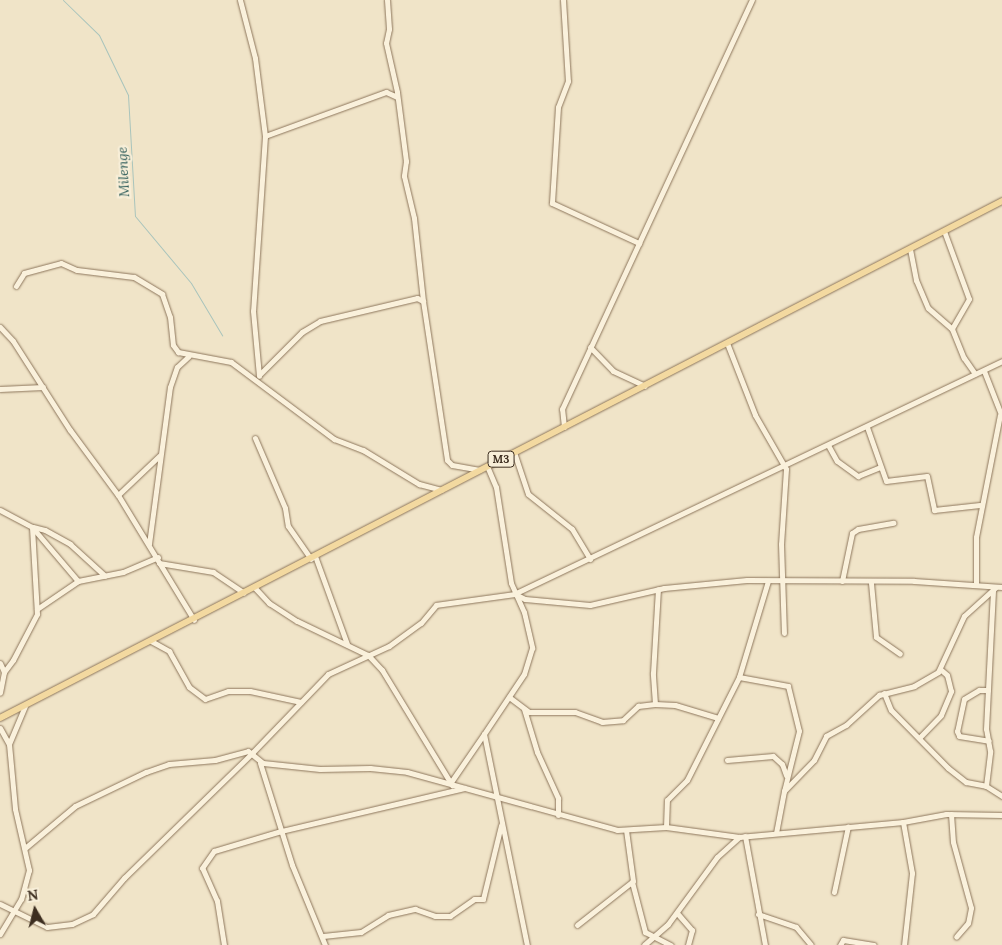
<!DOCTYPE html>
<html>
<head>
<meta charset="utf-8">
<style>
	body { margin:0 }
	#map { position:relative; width:1002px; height:945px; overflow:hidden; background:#f0e4c8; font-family:Lora,serif }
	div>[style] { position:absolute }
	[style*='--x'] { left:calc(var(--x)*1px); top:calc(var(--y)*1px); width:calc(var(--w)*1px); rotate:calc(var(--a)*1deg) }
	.stream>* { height:1px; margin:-0.5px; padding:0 0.5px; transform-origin:0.5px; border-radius:0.5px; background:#a9c4bc }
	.roads { filter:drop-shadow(0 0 1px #8d765c) drop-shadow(0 0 1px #8d765c) }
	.minor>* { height:5px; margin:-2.5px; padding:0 2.5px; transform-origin:2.5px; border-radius:2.5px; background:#faf1dc }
	.major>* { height:6px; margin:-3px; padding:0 3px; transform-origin:3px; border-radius:3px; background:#f3d9a0 }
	span { translate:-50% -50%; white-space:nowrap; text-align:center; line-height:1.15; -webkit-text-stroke:4.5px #f7eed8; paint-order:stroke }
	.shield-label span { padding:1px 4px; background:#f7eed8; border:1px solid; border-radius:4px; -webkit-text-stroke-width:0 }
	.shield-label { font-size:11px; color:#3d2e20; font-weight:700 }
	.water-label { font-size:14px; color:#2f5d5a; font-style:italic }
	.north { position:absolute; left:10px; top:885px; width:50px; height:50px; -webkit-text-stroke:4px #f7eed8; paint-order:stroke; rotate:352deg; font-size:14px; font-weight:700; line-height:20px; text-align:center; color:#3d2e20 }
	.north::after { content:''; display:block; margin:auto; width:18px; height:22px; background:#3d2e20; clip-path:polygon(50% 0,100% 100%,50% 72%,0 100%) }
</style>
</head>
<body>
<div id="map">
	<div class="stream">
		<div style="--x:63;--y:0;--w:50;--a:44.2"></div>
		<div style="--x:99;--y:35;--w:67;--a:64.2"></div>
		<div style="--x:128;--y:95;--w:121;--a:86.7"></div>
		<div style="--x:135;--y:216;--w:87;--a:50.1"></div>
		<div style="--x:191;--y:283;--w:61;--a:59.2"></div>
	</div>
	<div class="roads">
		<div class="minor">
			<div style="--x:240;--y:0;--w:60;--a:75.5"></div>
			<div style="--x:255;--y:58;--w:79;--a:82.7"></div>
			<div style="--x:265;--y:136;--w:175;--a:93.9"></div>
			<div style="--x:253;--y:311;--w:65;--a:84.7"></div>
			<div style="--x:387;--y:0;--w:29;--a:86"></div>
			<div style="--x:389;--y:29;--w:14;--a:102"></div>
			<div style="--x:386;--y:43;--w:50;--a:77.3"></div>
			<div style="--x:397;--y:92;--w:70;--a:82.6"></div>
			<div style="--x:406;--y:161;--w:15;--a:98"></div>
			<div style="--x:404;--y:176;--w:43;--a:76.6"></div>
			<div style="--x:414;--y:218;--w:83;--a:83.8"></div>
			<div style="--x:563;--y:0;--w:81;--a:86.5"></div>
			<div style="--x:568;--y:81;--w:28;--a:111"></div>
			<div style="--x:558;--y:107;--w:96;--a:93.6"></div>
			<div style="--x:552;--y:203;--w:96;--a:24.7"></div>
			<div style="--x:265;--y:136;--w:129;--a:-20"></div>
			<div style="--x:386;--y:92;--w:12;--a:24"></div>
			<div style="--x:944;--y:231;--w:72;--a:69.8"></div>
			<div style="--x:969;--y:299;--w:34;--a:120"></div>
			<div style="--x:910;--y:249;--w:32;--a:79"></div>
			<div style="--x:916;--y:280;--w:30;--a:67"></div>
			<div style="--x:928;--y:308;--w:32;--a:41"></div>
			<div style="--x:952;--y:329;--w:31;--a:68"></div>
			<div style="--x:964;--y:358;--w:19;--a:55"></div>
			<div style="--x:16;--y:286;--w:15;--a:-58"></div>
			<div style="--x:24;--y:273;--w:38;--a:-15"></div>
			<div style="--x:61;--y:263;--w:17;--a:24"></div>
			<div style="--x:77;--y:270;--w:57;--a:7"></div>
			<div style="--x:134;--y:277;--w:33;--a:31"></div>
			<div style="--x:162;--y:294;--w:24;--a:71"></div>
			<div style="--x:170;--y:317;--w:28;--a:84"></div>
			<div style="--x:173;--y:345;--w:9;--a:54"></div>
			<div style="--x:178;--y:352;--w:54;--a:10.7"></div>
			<div style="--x:231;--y:362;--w:129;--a:36.8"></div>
			<div style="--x:334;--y:439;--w:31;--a:21"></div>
			<div style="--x:363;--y:450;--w:66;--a:31.3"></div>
			<div style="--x:419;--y:484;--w:23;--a:15"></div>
			<div style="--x:0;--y:327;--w:19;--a:47"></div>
			<div style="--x:13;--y:341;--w:106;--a:57.4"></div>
			<div style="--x:70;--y:430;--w:81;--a:53.6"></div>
			<div style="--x:118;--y:495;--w:146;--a:58.7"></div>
			<div style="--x:727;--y:343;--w:77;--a:68.7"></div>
			<div style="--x:755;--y:415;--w:62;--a:60.1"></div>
			<div style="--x:786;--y:469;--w:75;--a:93.8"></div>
			<div style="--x:781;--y:544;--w:89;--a:88.1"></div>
			<div style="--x:590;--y:347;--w:33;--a:46"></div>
			<div style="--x:613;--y:371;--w:35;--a:25"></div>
			<div style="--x:984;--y:371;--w:49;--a:68.6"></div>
			<div style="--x:259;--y:375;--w:61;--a:-45"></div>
			<div style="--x:302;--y:332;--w:21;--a:-31"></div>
			<div style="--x:320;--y:321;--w:100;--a:-13.3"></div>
			<div style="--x:417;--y:298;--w:7;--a:27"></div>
			<div style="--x:423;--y:301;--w:161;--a:81.4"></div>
			<div style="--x:447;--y:460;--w:7;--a:45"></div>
			<div style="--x:452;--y:465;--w:28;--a:10"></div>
			<div style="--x:0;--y:389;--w:43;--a:-2.7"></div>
			<div style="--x:564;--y:427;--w:18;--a:-96"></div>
			<div style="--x:562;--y:409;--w:451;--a:-65.1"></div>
			<div style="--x:867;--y:427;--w:57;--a:70.6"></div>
			<div style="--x:886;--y:481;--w:41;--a:-7"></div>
			<div style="--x:927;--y:476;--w:35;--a:78"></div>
			<div style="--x:934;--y:510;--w:46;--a:-6.2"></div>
			<div style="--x:255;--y:438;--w:76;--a:66.8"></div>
			<div style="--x:285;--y:508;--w:18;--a:81"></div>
			<div style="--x:288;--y:526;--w:40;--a:55.1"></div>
			<div style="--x:828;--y:445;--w:18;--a:61"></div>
			<div style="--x:837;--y:461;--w:26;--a:36"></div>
			<div style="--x:858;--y:476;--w:24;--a:-22"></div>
			<div style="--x:514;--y:452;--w:44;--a:71.6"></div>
			<div style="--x:528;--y:494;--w:56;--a:38.5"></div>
			<div style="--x:572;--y:529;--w:35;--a:59"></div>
			<div style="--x:487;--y:466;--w:23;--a:67"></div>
			<div style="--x:496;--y:487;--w:97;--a:81.1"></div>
			<div style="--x:511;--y:583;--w:32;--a:66"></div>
			<div style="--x:524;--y:612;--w:37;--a:77"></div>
			<div style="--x:532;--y:648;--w:27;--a:107"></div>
			<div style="--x:524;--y:674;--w:72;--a:123.7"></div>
			<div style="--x:484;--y:734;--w:215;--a:78.5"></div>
			<div style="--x:118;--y:495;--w:57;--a:-43.6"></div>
			<div style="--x:0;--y:510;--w:36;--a:28"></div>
			<div style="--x:32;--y:527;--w:71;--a:49.6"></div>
			<div style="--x:33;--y:527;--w:12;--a:14"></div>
			<div style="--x:45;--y:530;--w:29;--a:29"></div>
			<div style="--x:70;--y:544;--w:47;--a:42.4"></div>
			<div style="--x:149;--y:544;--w:158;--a:-82.4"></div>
			<div style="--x:170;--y:387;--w:21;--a:-71"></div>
			<div style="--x:177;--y:367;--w:16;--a:-43"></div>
			<div style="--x:315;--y:556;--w:94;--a:70"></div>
			<div style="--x:159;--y:563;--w:55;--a:9.5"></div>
			<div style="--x:213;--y:572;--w:37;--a:34"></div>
			<div style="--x:842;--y:581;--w:49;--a:-78.2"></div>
			<div style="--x:852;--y:533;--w:7;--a:-34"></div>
			<div style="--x:858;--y:529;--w:36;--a:-10"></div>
			<div style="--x:871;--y:583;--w:54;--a:84.7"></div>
			<div style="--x:876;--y:637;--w:29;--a:35"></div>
			<div style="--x:976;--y:583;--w:46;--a:-90"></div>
			<div style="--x:976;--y:537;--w:124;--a:-78.9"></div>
			<div style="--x:255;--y:588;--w:21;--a:47"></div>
			<div style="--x:269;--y:603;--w:33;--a:33"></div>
			<div style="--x:297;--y:621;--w:79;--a:25.6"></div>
			<div style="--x:368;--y:655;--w:21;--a:47"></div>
			<div style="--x:382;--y:670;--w:135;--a:58.7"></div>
			<div style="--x:515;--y:594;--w:11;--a:27"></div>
			<div style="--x:525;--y:599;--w:65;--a:5.3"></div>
			<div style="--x:590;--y:605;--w:76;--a:-12.9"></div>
			<div style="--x:664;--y:588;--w:83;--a:-5.5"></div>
			<div style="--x:747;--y:580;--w:167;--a:0.3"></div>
			<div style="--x:914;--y:581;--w:88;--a:3.9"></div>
			<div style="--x:37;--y:609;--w:50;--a:-34.3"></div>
			<div style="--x:78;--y:581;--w:46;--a:-11.3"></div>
			<div style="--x:123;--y:572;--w:38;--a:-23"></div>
			<div style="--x:151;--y:641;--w:21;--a:29"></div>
			<div style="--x:169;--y:651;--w:41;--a:60.9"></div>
			<div style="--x:189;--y:687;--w:20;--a:37"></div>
			<div style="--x:205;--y:699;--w:24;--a:-19"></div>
			<div style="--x:228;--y:691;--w:22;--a:0"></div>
			<div style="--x:250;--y:691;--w:52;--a:12.2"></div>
			<div style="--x:0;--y:663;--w:10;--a:66"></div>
			<div style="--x:4;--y:672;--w:21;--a:101"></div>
			<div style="--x:4;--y:672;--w:15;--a:-53"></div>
			<div style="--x:13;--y:660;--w:52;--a:-62.4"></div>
			<div style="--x:37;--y:614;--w:87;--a:-93.3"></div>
			<div style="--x:739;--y:677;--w:50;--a:10.4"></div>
			<div style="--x:788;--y:686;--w:46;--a:76.3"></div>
			<div style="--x:799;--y:731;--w:62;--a:104"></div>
			<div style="--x:988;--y:690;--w:9;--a:180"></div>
			<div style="--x:979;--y:690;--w:17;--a:149"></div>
			<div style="--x:964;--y:699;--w:33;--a:102"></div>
			<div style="--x:957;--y:731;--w:5;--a:68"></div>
			<div style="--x:959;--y:736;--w:30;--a:9"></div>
			<div style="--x:884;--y:693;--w:18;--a:68"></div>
			<div style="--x:891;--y:710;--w:81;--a:45.5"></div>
			<div style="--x:948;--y:768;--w:23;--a:38"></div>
			<div style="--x:966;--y:782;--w:20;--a:11"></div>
			<div style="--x:986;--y:786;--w:19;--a:32"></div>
			<div style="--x:509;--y:697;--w:25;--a:37"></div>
			<div style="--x:529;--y:712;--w:46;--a:0"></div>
			<div style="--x:575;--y:712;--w:29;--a:20"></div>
			<div style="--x:602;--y:722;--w:21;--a:-5"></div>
			<div style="--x:623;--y:720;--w:21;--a:-43"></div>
			<div style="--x:638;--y:706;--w:17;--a:-7"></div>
			<div style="--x:655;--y:704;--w:20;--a:3"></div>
			<div style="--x:675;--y:705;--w:45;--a:16.8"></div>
			<div style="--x:655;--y:704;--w:31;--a:-94"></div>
			<div style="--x:653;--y:673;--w:84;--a:-86.6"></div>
			<div style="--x:524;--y:709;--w:45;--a:73.2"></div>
			<div style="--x:537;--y:752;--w:51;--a:65.5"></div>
			<div style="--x:558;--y:798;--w:17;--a:90"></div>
			<div style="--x:0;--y:728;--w:18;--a:61"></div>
			<div style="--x:9;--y:744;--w:65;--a:84.7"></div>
			<div style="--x:15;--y:809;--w:63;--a:77.1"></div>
			<div style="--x:29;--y:870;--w:30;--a:105"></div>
			<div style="--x:21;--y:899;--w:41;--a:121"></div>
			<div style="--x:920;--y:737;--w:30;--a:-46"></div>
			<div style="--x:941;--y:715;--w:26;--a:-67"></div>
			<div style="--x:951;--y:691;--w:16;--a:-104"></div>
			<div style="--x:947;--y:675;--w:9;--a:-139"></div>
			<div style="--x:9;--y:744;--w:41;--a:-67.2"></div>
			<div style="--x:727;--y:760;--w:46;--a:-5"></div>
			<div style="--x:773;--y:756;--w:12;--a:42"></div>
			<div style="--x:782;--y:764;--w:12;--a:70"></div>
			<div style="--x:260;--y:763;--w:107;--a:72.6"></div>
			<div style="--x:292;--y:865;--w:87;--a:67.6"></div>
			<div style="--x:451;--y:782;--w:58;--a:-55.5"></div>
			<div style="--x:986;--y:786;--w:35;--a:-83"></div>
			<div style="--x:990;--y:751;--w:22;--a:-100"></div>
			<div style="--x:986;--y:729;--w:140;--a:-87.1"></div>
			<div style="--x:951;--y:814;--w:28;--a:86"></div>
			<div style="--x:953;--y:842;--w:68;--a:74.7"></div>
			<div style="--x:971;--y:908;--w:15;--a:101"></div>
			<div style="--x:968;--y:923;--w:18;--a:131"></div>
			<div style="--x:903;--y:822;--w:52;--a:80"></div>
			<div style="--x:912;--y:873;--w:72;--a:96.3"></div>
			<div style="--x:666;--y:827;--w:27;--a:-88"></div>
			<div style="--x:667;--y:800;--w:28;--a:-45"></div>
			<div style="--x:687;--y:780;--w:115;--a:-63.2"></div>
			<div style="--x:739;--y:677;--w:100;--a:-73.2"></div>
			<div style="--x:776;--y:833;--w:43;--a:-79.2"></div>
			<div style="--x:784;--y:791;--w:43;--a:-45.9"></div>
			<div style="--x:814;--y:760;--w:27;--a:-63"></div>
			<div style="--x:826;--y:736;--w:23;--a:-29"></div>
			<div style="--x:846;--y:725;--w:45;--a:-42.3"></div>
			<div style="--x:879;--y:695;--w:36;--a:-14"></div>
			<div style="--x:914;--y:686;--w:28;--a:-30"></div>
			<div style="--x:938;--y:672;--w:62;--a:-65.1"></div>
			<div style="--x:964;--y:616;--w:43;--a:-42.2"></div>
			<div style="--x:745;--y:836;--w:111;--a:79.6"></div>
			<div style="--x:25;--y:848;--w:65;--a:-40"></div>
			<div style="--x:75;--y:806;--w:79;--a:-25.6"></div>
			<div style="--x:146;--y:772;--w:24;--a:-19"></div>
			<div style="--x:169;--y:764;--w:46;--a:-5"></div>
			<div style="--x:215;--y:760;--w:34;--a:-15"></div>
			<div style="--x:248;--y:751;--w:19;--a:39"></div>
			<div style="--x:263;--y:763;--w:57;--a:6"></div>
			<div style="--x:320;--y:769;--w:50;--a:-1.1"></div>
			<div style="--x:370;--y:768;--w:37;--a:6"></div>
			<div style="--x:407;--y:772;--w:218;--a:15.4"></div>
			<div style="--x:617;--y:830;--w:49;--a:-3.5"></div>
			<div style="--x:666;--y:827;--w:74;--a:7.8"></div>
			<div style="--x:739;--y:837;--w:165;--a:-5.2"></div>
			<div style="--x:903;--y:822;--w:44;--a:-10.5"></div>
			<div style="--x:946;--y:814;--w:56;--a:1"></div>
			<div style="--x:632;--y:882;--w:52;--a:75.4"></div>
			<div style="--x:645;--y:932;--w:29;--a:27"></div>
			<div style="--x:834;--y:892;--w:67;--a:-78"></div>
			<div style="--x:0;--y:904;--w:52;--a:26.1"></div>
			<div style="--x:47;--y:927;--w:25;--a:-7"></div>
			<div style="--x:72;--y:924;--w:23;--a:-25"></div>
			<div style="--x:93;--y:914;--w:48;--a:-49.3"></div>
			<div style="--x:124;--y:878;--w:180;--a:-44.3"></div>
			<div style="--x:253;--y:752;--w:108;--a:-46.1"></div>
			<div style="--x:328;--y:674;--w:67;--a:-24.7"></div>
			<div style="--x:389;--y:646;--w:39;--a:-36"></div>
			<div style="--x:421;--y:623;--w:23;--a:-50"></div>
			<div style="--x:436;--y:605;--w:79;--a:-8"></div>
			<div style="--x:514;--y:594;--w:541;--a:-25.52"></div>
			<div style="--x:677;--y:913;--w:23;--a:49"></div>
			<div style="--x:692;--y:930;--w:16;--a:105"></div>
			<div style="--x:758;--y:914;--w:40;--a:18.9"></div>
			<div style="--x:796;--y:927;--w:23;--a:50"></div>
			<div style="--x:577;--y:925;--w:71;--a:-38.2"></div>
			<div style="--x:633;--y:881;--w:51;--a:-97.8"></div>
			<div style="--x:323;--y:936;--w:38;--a:-6"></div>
			<div style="--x:361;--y:932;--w:32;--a:-32"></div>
			<div style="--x:388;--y:915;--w:28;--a:-13"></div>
			<div style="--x:415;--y:909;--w:21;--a:19"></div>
			<div style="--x:435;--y:916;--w:15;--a:0"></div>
			<div style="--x:450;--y:916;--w:29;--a:-35"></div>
			<div style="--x:474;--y:899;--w:9;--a:0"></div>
			<div style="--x:483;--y:899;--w:76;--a:-76.3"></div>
			<div style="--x:224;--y:945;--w:45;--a:-99"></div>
			<div style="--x:217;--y:901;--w:36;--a:-114"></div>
			<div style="--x:202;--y:868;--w:21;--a:-55"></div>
			<div style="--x:214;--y:851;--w:70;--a:-16.6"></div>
			<div style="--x:281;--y:831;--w:188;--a:-13.2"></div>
			<div style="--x:644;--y:945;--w:32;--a:-41"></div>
			<div style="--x:668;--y:924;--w:83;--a:-53.8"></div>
			<div style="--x:717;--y:857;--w:30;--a:-42"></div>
			<div style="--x:840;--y:945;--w:6;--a:-59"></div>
			<div style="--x:843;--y:940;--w:31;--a:9"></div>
		</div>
		<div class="major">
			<div style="--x:0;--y:718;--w:1128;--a:-27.29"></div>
		</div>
	</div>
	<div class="shield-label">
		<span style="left:501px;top:459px">M3</span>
	</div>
	<div class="water-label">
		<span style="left:123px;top:172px;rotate:-93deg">Milenge</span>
	</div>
	<div class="north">N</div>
</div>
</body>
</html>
